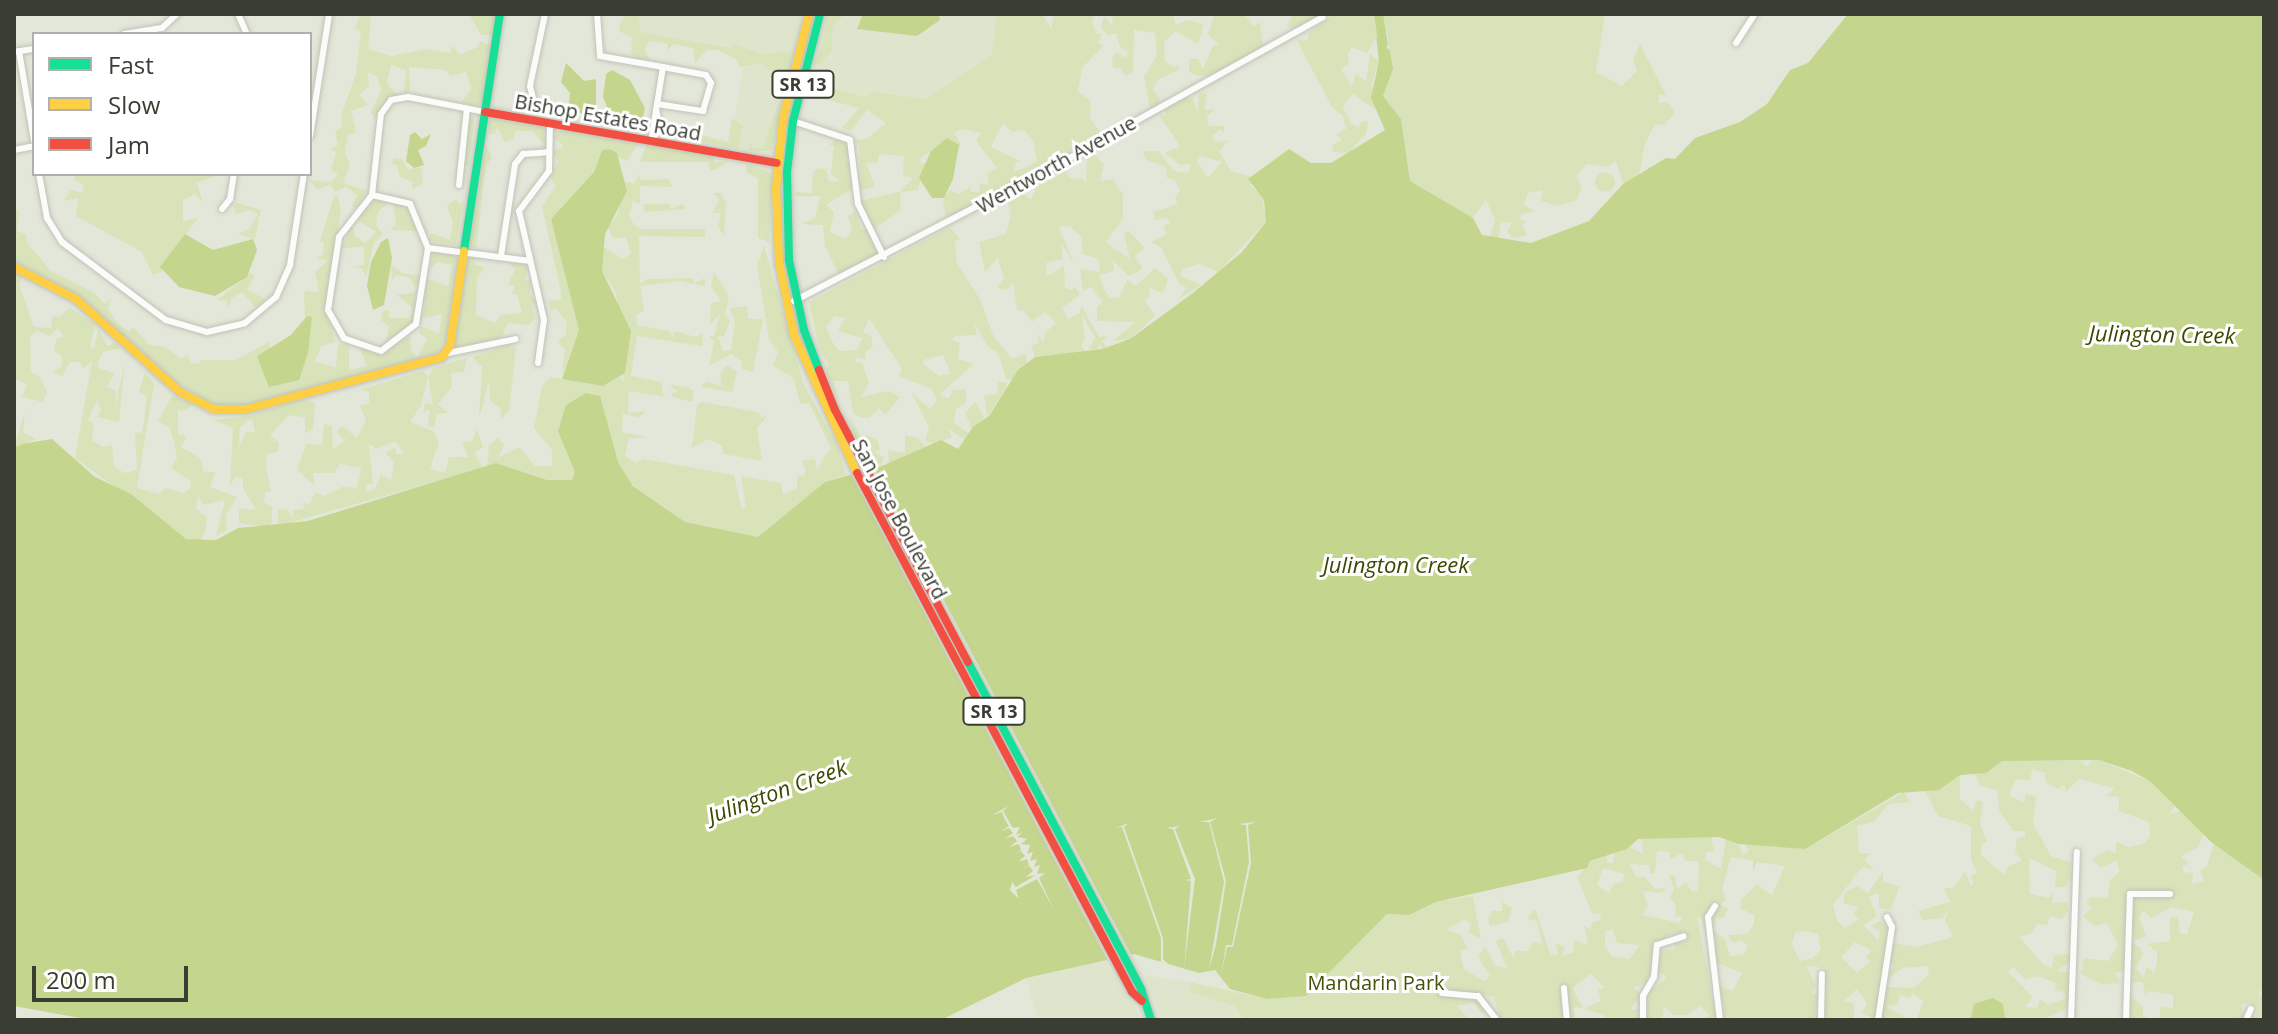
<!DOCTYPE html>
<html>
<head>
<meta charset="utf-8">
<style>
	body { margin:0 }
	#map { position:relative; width:2278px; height:1034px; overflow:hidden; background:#e3e7d9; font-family:"Open Sans",sans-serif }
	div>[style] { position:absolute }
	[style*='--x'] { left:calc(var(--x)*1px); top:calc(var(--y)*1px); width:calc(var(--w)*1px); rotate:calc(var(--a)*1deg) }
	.built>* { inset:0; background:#dfe5cc }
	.green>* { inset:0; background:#d9e3ba }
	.round { border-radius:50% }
	.water>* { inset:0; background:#c4d58e }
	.pier>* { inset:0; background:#e3e7d9 }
	.river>* { height:9px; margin:-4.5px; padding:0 4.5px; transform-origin:4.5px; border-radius:4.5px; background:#c4d58e }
	.roads { filter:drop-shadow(0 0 2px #c0c3b8) drop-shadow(0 0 2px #c0c3b8) }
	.street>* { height:6px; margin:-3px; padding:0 3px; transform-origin:3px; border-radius:3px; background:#fbfbf9 }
	.fast>* { height:8px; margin:-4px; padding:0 4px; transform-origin:4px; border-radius:4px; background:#16e098 }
	.slow>* { height:8px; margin:-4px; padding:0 4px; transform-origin:4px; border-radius:4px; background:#ffcf43 }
	.jam>* { height:8px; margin:-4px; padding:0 4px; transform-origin:4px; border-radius:4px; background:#f24e42 }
	span { translate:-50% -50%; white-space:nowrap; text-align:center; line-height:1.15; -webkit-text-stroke:6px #fff; paint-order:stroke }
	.shield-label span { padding:2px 6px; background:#fff; border:2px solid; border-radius:6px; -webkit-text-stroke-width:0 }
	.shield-label { font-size:18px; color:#3a3d32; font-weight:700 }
	.street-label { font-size:20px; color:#3a3d32 }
	.park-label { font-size:20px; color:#45520a }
	.water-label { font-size:22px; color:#3d4900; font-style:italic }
	.frame { position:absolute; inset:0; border:16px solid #3a3d32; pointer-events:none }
	.legend { position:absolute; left:32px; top:32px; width:280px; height:144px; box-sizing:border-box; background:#fff; border:2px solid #b0b1ad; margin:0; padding:10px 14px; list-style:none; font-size:24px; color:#3a3d32 }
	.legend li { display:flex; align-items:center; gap:16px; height:40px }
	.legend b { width:40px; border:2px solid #b0b1ad }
	.scale { position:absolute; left:32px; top:966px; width:156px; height:36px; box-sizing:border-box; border:4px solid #3a3d32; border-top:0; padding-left:10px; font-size:24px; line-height:28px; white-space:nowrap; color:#3a3d32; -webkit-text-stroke:6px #fff; paint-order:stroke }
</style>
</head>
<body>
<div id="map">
	<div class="built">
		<div style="clip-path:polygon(638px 14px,802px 14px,772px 151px,738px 149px,743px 125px,735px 118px,746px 50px,640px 32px)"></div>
		<div style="clip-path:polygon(826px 14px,997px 14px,992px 55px,926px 99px,876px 93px,871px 99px,809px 88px)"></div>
		<div style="clip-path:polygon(1104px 960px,1142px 1020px,1038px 1020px,1026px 978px)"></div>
		<div style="clip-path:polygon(1145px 975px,1189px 982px,1192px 993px,1236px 1007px,1244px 1020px,1162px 1020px)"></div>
	</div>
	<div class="green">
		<div style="clip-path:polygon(361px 14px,371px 15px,368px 49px,392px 56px,426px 49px,450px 53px,453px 45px,459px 55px,478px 47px,480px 41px,492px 46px,484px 100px,476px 106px,461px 103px,471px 89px,466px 72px,451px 76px,445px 70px,409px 67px,410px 91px,404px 94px,406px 70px,391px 65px,387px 83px,397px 95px,383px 104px,375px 118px,371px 112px,381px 90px,377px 77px,368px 72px,369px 86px,359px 95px,368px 105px,351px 111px,356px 132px,348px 135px,345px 152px,350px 164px,343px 183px,367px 191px,356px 208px,352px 206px,357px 195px,346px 187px,335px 192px,331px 185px,317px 189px,309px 180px,331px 182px,338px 174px,331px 170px,336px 153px,330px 149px,338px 145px,335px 132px,342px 127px,341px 116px,356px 73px,361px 33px,355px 28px)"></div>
		<div style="clip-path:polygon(469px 14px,496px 16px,493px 35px,481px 35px)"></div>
		<div style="clip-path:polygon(629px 14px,638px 14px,641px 32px,731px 48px,734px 44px,765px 55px,787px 51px,793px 54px,787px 82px,760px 63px,740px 67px,737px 60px,718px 50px,707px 50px,695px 63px,693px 48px,673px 44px,667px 51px,668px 44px,649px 41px,645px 50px,650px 60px,637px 59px,631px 55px,632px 38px,619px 31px,621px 20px)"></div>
		<div style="clip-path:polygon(827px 14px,843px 16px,833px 26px,831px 52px,819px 65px,813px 63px,823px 45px)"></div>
		<div style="clip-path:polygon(evenodd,997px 14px,1042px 14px,1051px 28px,1054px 14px,1095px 14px,1092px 22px,1097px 34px,1102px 33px,1098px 43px,1103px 46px,1082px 68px,1078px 92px,1091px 101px,1090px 118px,1101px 133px,946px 220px,943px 199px,950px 190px,959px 194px,970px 187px,971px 192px,980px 191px,979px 183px,989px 185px,987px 173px,997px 168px,976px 141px,981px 133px,962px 129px,954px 133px,960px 143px,960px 148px,943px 145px,920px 158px,921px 164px,926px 162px,918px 190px,901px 192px,900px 211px,874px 229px,860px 201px,899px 192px,913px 178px,903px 176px,904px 156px,879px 154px,878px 162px,866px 163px,875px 187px,861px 190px,859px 145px,854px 141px,868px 138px,886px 123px,867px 110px,851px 131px,842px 128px,859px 108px,808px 95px,809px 88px,814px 84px,866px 97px,874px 92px,926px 99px,992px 55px,997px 14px,1003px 123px,1012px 132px,1024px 130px,1033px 140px,1037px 160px,1028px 167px,1014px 171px,1016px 162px,1022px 162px,991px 147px,1003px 123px)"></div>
		<div style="clip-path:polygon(1112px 14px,1173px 14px,1176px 25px,1188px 20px,1204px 24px,1198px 44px,1176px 31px,1164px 42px,1165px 62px,1176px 68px,1178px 63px,1179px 70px,1159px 79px,1153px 89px,1160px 99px,1156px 107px,1150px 107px,1144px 76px,1157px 56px,1155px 33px,1134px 30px,1133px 72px,1125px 76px,1121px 68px,1113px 68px,1112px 57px,1116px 52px,1126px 58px,1128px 51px,1120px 47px,1116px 33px,1107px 35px,1101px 27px,1104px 16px,1113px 27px)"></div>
		<div style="clip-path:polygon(1215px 14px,1244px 14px,1254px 26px,1260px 22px,1263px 47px,1211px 76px,1195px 75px,1189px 72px,1189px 59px,1198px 59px,1203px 69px,1213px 46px,1219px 45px,1208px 34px)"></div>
		<div style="clip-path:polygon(1322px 14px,1295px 29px,1287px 26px,1292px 16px,1282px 16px)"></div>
		<div style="clip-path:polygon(1334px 14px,1605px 14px,1596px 72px,1622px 86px,1637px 71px,1633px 60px,1640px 44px,1666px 95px,1659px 95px,1658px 103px,1667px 102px,1675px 113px,1664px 125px,1655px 124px,1645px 144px,1639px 175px,1623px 184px,1616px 161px,1608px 167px,1587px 164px,1576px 176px,1582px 187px,1576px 201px,1555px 206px,1540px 200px,1543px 190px,1528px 193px,1524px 205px,1536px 212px,1521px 214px,1520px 220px,1528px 221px,1522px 225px,1527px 234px,1514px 239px,1507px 232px,1512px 222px,1501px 223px,1498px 240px,1490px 237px,1495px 220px,1486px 200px,1473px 218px,1410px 181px,1401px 119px,1383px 96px,1392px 69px,1387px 33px,1377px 36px,1367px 53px,1352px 47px,1348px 53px,1349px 64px,1341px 69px,1352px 86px,1356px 74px,1366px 82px,1370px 54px,1379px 61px,1372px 84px,1376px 110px,1353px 94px,1347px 100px,1343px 108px,1352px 124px,1359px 127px,1360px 122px,1368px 121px,1366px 134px,1348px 153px,1334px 152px,1332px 145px,1342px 140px,1336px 134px,1346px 129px,1343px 116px,1332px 107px,1296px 39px,1307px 41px,1310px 32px)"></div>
		<div style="clip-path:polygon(782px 92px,772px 151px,748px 151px,755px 129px,751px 148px,763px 148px)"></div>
		<div style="clip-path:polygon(evenodd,1199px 93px,1207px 94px,1204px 110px,1215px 109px,1207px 116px,1209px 126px,1224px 126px,1224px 133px,1220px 129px,1212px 136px,1216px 142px,1229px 140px,1219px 151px,1231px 171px,1252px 177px,1250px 185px,1262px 197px,1266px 222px,1218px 272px,1200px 264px,1182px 269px,1181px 276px,1201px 285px,1177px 300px,1187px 288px,1179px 284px,1161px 247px,1151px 242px,1167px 234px,1163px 226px,1170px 223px,1167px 218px,1155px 220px,1153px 212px,1178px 204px,1175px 198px,1180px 190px,1175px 180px,1167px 178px,1166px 167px,1147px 160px,1142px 151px,1158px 151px,1174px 171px,1188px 173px,1191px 164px,1179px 165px,1165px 153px,1180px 146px,1159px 115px,1166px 116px,1165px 107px,1184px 98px,1192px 98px,1198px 111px,1199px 93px,1201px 156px,1222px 162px,1208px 178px,1197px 161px,1201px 156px)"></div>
		<div style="clip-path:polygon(475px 115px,469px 167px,464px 166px,467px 124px)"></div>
		<div style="clip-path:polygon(498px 117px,543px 125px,547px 148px,533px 131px,515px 131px,514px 139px,505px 142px,497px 127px,495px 134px,489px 134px,488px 121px)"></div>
		<div style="clip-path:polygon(732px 118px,743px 125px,738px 149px,677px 136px,671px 128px,728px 142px)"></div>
		<div style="clip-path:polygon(563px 128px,635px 141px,637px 146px,627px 161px,602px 150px,594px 172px,551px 219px,579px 330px,562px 376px,565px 349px,558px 342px,566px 334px,567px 323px,556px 308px,551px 311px,548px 301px,561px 300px,561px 292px,542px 206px,556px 186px,550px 177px,558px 162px,553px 152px,564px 146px,553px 137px)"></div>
		<div style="clip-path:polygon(840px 137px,851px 152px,852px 189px,826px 205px,834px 212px,830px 232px,846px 239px,852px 229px,848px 216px,856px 211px,861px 229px,866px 229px,880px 254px,834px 278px,838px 273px,825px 246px,823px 225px,801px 224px,815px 218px,820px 196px,796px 196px,796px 192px,812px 193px,813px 172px,819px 168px,826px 169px,829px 181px,840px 182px,831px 173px,834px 146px,829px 145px)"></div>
		<div style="clip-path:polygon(647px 143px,713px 155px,715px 163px,727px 161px,716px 170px,710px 170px,709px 162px,640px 162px)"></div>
		<div style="clip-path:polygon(486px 144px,492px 158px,486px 165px,476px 248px,469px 247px)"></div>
		<div style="clip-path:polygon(1093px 153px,1104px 164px,1100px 181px,1113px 179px,1123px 194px,1123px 219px,1106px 242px,1130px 259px,1124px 235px,1128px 230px,1145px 248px,1135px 256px,1142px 268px,1138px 272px,1129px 276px,1113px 261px,1114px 271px,1099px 275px,1104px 289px,1110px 298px,1119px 297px,1127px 280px,1136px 286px,1155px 268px,1168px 278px,1165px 289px,1162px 293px,1148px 287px,1150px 295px,1145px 301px,1155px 316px,1130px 339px,1113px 341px,1135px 322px,1097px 321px,1097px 307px,1103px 302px,1091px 287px,1083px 291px,1080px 269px,1100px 272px,1098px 259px,1083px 254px,1081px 237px,1070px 226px,1059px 227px,1074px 263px,1061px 243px,1063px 259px,1046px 263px,1047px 276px,1064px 266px,1065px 288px,1072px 290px,1074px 286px,1080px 294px,1062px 308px,1068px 319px,1080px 313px,1081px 305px,1099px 337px,1107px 336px,1102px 341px,1107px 347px,1102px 349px,1099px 343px,1098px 350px,1089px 349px,1095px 337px,1082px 315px,1085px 340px,1081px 345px,1086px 352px,1035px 357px,1031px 346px,1039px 342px,1037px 332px,1043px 343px,1045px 333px,1056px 323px,1045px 312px,1032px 322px,1023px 310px,1017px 310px,1013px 282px,1007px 290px,997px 288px,1004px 279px,998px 258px,985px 272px,979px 242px,1006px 234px,1011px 214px,1006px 195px,1017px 189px,1031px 200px,1041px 177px,1051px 180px,1065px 170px,1070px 179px,1083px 178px,1086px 184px,1087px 155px)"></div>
		<div style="clip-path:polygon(394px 158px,402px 159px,408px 170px,421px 167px,423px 184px,412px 189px,413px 182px,400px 177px,397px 165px,391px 164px)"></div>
		<div style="clip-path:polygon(746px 164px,772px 173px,769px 242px,758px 238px,758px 178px,746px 172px)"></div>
		<div class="round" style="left:1595px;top:172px;width:20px;height:20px"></div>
		<div style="clip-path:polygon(76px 174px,212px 174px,215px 176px,197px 183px,203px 203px,195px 194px,183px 200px,183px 221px,198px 218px,161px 267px,163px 271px,153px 275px,142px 252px,76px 216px,78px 198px,63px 201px,71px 190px,83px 193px,84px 186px,74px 180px)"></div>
		<div style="clip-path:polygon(639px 174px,641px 180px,669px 179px,672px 187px,640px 186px,640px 204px,633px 201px,629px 216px,633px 223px,641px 229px,705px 229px,705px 237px,639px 236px,640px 284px,647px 279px,693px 278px,694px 283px,705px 278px,705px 286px,679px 281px,640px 286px,644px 311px,636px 315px,637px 325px,669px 331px,673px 337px,675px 331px,696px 337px,703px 333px,702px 346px,637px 336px,631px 376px,661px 382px,664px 397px,629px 391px,628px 413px,646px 411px,638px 418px,623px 413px,622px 432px,651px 438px,629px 438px,625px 456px,636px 463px,644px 459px,734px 475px,741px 507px,746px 509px,741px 476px,781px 483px,783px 494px,797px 488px,797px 475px,804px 476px,806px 469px,802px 461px,815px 459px,817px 469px,831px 448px,809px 403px,800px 404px,794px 379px,773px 365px,778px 352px,769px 340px,757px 265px,764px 246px,804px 385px,838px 446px,846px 475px,825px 482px,758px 537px,685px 522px,633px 485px,618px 462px,600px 403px,567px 414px,559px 424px,575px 472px,572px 480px,547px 480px,496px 463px,487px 467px,489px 445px,498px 438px,504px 444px,499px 457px,520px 447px,535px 466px,552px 466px,552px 450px,534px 428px,542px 386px,550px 377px,603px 386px,620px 377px,624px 382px,616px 292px,602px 271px,602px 246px,623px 259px,631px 253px,626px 237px,613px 239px,608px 227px,617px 216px,626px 181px,634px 184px)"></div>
		<div style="clip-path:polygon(714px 193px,721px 193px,726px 203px,724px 235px,718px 227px,721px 213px,712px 213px,719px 200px)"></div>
		<div style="clip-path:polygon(334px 196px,338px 196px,341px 211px,326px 309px,335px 342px,321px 346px,315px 362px,336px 367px,338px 345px,349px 344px,349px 370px,367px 366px,359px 346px,381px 355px,410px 336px,411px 350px,418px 357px,427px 338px,419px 333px,421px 326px,439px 334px,442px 314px,423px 318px,427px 279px,448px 286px,452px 265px,438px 262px,430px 268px,435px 252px,456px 256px,458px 262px,446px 340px,432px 358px,266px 401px,230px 409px,213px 406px,175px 381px,82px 299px,14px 261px,14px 208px,19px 212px,17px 231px,26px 234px,27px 243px,51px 271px,93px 292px,105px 304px,111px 298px,108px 308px,117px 323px,128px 331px,134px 327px,149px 345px,165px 347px,181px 359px,188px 354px,190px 363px,199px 364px,200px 360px,236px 360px,271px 341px,268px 350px,257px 357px,310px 330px,312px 318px,305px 318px,304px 296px,305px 291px,319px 292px,315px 272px,327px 261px,317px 258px,323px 254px,324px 242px,320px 241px)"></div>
		<div style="clip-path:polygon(464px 198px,456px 245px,430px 241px,431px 233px,450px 240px,453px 223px,447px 206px,456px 199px,460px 205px)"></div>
		<div style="clip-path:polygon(371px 200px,390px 201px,378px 212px,376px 225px,383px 234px,374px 243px,366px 277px,362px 268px,352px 267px,364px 265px,364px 246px,341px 249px,352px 224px,355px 236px,365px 243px,376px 232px,356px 219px)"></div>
		<div style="clip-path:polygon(393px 201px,411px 209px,417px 231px,390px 230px,396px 224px)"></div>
		<div style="clip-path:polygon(238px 203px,261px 210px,255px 239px,238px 234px,249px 229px,258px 214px,249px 210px,236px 214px,233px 204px)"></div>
		<div style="clip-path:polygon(643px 204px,669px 204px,671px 209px,682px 204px,686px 209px,645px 212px)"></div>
		<div style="clip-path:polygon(evenodd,950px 227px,960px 239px,955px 242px,957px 263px,981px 301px,993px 335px,1012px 359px,1026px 353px,1027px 365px,1012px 380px,1006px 379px,998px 353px,989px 348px,974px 322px,977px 335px,955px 336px,952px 340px,960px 343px,958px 359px,974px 364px,940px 394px,949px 399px,953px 390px,966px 389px,966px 403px,956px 409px,954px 423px,972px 435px,965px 440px,949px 429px,952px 438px,933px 443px,925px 441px,929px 427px,911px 392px,930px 409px,937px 401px,932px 389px,899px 376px,902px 369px,869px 318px,863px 333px,871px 335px,873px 346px,865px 352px,866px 360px,857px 357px,855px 362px,862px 363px,869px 383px,861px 397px,889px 391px,900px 397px,885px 415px,879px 408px,869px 418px,859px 417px,853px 413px,848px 381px,833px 381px,840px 401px,826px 373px,828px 363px,820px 350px,809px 302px,950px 227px,834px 316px,845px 318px,838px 331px,863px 338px,856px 350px,840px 351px,833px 343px,826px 327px,834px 316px,950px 227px,943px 355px,951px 374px,939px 376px,923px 364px,923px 360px,943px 355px)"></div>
		<div style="clip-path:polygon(474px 255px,484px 258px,475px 260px,475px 265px,485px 267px,477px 278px,476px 315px,496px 323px,500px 315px,522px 313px,517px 294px,512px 294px,515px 286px,508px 285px,515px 269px,507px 260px,528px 266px,525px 279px,531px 281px,530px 294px,537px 304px,532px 305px,535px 319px,529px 325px,508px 323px,501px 338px,458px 350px,454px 344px,466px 263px)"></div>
		<div style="clip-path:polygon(391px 265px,404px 274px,422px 275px,420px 285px,415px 287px,409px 277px,395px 275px,392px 281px)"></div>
		<div style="clip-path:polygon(714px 272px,729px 296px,725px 315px,730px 321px,724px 336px,718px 337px,723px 351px,731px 350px,735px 322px,730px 308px,747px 306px,748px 319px,763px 319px,753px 372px,742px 369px,742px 362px,731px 354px,709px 366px,714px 341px,709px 336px,714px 336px,720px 315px,710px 324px,711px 303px,721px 301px,711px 286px)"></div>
		<div style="clip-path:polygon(251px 273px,255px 276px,247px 290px,266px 299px,255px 307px,242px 292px,231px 299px,229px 308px,226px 300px,216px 301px)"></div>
		<div style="clip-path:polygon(14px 274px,23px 276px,19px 285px,34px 327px,51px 328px,53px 316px,59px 317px,70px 308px,95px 324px,90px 348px,94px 349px,98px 329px,108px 346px,114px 342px,121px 348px,103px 352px,98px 362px,99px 368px,115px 373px,107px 387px,116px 391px,115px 406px,125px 363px,119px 422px,97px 417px,101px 410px,97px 400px,88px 420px,94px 424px,92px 440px,103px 447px,112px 445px,114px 466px,124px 473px,137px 470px,135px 432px,142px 433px,144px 422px,147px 397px,139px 392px,145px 373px,154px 384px,137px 488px,159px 494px,165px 488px,184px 493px,190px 489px,191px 481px,171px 468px,177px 458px,174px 442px,170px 428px,158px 421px,172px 396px,192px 404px,186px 411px,178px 410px,178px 434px,187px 437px,181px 447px,200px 458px,204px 472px,215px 472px,210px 487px,237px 497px,226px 515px,227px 531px,216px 536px,225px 500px,203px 505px,198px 496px,196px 509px,207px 517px,205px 532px,201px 540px,186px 539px,75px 458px,92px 361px,83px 369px,80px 362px,70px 362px,62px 377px,53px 371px,62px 366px,62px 357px,54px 351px,57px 338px,64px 337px,58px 328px,50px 336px,37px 331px,30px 336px,31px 372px,40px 377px,47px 392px,43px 402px,22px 397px,27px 384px,14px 379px)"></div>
		<div style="clip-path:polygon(416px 292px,412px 324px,386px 344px,389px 326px,381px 320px,383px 311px,389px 310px,389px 318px,410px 318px,412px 307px,397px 295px)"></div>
		<div style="clip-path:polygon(508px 345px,516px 348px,509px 410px,502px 419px,500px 408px,490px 401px,489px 381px,479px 419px,482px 367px,472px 357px)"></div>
		<div style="clip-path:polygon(467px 358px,464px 372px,451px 373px,452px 387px,438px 404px,448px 413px,437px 413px,434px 428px,428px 426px,430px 409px,423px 413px,425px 403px,433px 404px,428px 378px,433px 368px)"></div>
		<div style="clip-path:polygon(727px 365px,737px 372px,732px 392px,701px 387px,706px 381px,721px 386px,720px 373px)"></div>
		<div style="clip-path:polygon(evenodd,422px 371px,428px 375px,421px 406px,410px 422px,433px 431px,439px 442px,430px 469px,445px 473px,449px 457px,468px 457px,462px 442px,472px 441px,477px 429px,483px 447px,475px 453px,483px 468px,278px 526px,278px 510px,286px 509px,293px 517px,293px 510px,305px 509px,302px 503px,310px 504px,315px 492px,324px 496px,342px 487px,357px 488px,361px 468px,340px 464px,334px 473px,313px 473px,315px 486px,297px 470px,306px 444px,322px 445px,324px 424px,332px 426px,333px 449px,344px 441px,337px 431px,342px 426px,357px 438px,366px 421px,360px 405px,369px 404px,369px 392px,361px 390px,422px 371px,396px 441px,404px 454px,396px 454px,395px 448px,385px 452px,394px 463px,391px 481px,381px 474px,375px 489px,367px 492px,366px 485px,373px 484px,369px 444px,376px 449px,396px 441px)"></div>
		<div style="clip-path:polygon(998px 382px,1007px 383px,1006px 388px,987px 417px,984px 395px,997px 394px)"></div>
		<div style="clip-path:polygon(669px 385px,688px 387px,694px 391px,692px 402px,674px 398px,670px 393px,678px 392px)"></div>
		<div style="clip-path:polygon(evenodd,301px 399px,315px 403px,313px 430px,305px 433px,305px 418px,289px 415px,270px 435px,279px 443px,278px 451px,267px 455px,266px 467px,271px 492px,265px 492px,264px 502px,272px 507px,272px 522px,267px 527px,239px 523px,239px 508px,256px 510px,243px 488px,243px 477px,235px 477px,230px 487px,233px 428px,213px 420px,249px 416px,301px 399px,252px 418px,255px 432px,246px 432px,239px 448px,240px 427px,252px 418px)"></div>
		<div style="clip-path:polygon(702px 402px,758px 412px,762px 418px,769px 414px,757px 428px,762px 461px,723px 454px,722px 446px,709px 439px,692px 448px,697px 405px)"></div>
		<div style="clip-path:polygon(975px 402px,985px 418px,972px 429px,965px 413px)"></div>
		<div style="clip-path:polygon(25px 411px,23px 432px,36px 439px,14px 448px)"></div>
		<div style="clip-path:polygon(850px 417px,862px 438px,868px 435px,878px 441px,880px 450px,874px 452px,884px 457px,881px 466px,875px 468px,852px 433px)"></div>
		<div style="clip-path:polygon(905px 435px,919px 438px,925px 447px,889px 463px,888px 450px,905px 453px)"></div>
		<div style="clip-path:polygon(evenodd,2099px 760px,2151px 782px,2175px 805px,2170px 814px,2180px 811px,2204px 835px,2197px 848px,2181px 856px,2189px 864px,2182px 866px,2184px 872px,2194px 873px,2191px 884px,2204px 881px,2200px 871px,2207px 866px,2214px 844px,2264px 880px,2264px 983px,2258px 997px,2264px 994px,2264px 1020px,2249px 1020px,2258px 1013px,2249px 1002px,2241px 1005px,2244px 1020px,2160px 1020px,2160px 1007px,2173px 1008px,2173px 995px,2148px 991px,2145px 997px,2143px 982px,2132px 983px,2132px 943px,2141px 948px,2143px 955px,2136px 968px,2144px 978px,2146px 967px,2154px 972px,2157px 964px,2157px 952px,2147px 944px,2170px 941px,2170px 918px,2178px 916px,2180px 933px,2187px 935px,2194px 912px,2171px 907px,2152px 918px,2143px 911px,2139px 917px,2146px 936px,2137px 940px,2131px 934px,2132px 896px,2171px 892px,2127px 893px,2125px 971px,2115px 973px,2120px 983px,2102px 985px,2081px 974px,2084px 958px,2108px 961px,2118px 945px,2107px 923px,2094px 926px,2083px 916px,2092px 908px,2086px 904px,2090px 897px,2108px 898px,2110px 880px,2120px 871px,2116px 861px,2101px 868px,2092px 859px,2108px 850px,2116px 854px,2116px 842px,2129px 847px,2143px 844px,2150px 837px,2149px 822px,2119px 811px,2119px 797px,2107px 796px,2114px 788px,2079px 779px,2066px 792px,2064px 785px,2058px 789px,2046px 782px,2045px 773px,2032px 769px,2030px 781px,2016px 779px,2009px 795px,2024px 803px,2026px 794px,2036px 796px,2033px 824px,2051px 856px,2070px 862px,2072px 875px,2065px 887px,2055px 887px,2056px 871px,2029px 858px,2030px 894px,2049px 898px,2055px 891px,2051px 903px,2067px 902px,2068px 912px,2062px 919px,2050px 916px,2047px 925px,2037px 924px,2032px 933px,2019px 937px,2044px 965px,2052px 968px,2054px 955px,2069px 954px,2073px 960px,2056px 971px,2074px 973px,2068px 985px,2070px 1007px,2041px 1020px,1917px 1020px,1923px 1001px,1912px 993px,1911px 998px,1900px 995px,1898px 1004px,1887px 1007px,1910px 1020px,1881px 1020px,1886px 987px,1914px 988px,1929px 974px,1928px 966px,1902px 968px,1886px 981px,1894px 965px,1889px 962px,1892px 943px,1917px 947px,1953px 937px,1945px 920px,1948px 911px,1942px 918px,1923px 920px,1918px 911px,1950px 902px,1944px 889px,1954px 887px,1965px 871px,1971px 886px,1974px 883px,1970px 876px,1977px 873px,1971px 859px,1971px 826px,1938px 816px,1925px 791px,1939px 790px,1960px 775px,1960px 799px,1973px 810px,1977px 800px,1983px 802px,1980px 824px,1987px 841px,1981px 845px,1981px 855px,2004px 875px,2009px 866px,2022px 861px,2015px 852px,2017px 838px,2025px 837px,2025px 831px,2013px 831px,1999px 810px,1997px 790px,1980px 786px,1975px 774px,2002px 761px,2080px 761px,2087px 767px,2091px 761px,2099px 760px,2013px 967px,2025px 979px,2037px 976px,2056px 983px,2055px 991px,2064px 992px,2066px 998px,2048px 1005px,2040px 999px,2037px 1008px,2025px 1007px,2033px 997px,2008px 972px,2013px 967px)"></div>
		<div style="clip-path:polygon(evenodd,1904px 792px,1910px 802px,1889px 804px,1874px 822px,1857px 826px,1859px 853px,1870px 853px,1865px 860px,1874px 870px,1862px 867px,1833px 905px,1837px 921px,1845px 928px,1860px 919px,1853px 914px,1858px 907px,1843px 903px,1845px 892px,1858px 886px,1868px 893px,1883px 872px,1883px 881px,1899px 887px,1891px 910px,1879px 908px,1879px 893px,1869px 897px,1877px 916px,1863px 925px,1878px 940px,1880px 931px,1871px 926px,1880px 921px,1889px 927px,1875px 1020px,1862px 1013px,1867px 1003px,1857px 989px,1844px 1001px,1854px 1003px,1854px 1018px,1864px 1020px,1830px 1020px,1823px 1013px,1824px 968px,1806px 966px,1816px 986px,1812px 993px,1819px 996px,1814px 1020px,1726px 1020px,1719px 985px,1733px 991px,1742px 973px,1714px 962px,1715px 939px,1707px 938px,1701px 917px,1697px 918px,1717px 1020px,1693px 1020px,1709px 1016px,1700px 1006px,1687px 1015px,1673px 1015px,1664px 1006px,1662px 1020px,1647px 1020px,1648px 992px,1667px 978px,1658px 970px,1660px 951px,1676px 949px,1673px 943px,1687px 941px,1685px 934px,1670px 934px,1653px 948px,1653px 970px,1645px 984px,1634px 987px,1641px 995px,1630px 1009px,1638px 1010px,1639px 1020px,1605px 1020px,1604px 1015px,1578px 1007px,1573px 1008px,1576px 1020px,1501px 1020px,1494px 997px,1451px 989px,1441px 991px,1477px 998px,1485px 1004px,1483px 1014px,1474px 1003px,1457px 1006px,1470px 1020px,1244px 1020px,1236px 1007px,1192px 993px,1189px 982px,1267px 999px,1306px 996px,1387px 914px,1409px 915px,1436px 902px,1473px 896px,1481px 940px,1469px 932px,1471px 924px,1464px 919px,1447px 930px,1460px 934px,1468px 949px,1460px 951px,1464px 969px,1484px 981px,1490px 976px,1478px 957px,1485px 946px,1495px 966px,1507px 968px,1496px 941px,1503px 938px,1513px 957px,1516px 951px,1528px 951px,1533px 941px,1542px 944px,1537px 921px,1527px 919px,1535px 908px,1551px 956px,1558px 954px,1556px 943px,1565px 947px,1562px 956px,1573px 953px,1575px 940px,1588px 945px,1584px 926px,1591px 929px,1592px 922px,1601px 920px,1600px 914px,1592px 913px,1577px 877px,1590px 862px,1607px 856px,1607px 863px,1613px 863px,1615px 853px,1630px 847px,1643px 854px,1642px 839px,1711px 837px,1714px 851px,1706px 852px,1705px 860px,1721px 869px,1726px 839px,1738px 843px,1743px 855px,1749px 850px,1745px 844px,1805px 849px,1904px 792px,1657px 851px,1669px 852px,1670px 859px,1683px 853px,1685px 861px,1699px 861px,1698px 891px,1692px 892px,1686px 882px,1677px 889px,1675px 876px,1669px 875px,1674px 889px,1670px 899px,1676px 905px,1675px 917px,1683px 916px,1680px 923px,1642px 915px,1648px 906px,1643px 891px,1662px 893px,1666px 888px,1655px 889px,1644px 876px,1636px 877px,1630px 864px,1649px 865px,1651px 874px,1655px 873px,1657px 851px,1904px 792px,1731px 857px,1753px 861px,1753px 872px,1757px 862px,1785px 866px,1772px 895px,1757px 884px,1741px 900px,1741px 909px,1754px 915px,1754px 924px,1747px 934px,1728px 935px,1733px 943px,1740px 940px,1748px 946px,1744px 954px,1730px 956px,1725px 939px,1712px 930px,1716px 918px,1724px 918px,1728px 909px,1720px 905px,1726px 900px,1722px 890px,1731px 857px,1904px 792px,1603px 868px,1624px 874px,1623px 882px,1614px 883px,1609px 893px,1597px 885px,1603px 868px,1904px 792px,1613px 930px,1617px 943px,1640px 945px,1629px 959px,1612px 956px,1605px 947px,1605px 931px,1613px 930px,1904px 792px,1803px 931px,1818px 934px,1821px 949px,1813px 958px,1800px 961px,1792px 944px,1795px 933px,1803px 931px,1904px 792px,1855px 942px,1871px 950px,1866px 958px,1871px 961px,1857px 973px,1841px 957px,1855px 942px,1904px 792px,1591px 974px,1605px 988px,1598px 989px,1601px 1001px,1583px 1009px,1573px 988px,1591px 974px)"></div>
		<div style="clip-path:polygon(1502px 902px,1512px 908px,1508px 922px,1490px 926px,1488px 919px,1492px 911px,1502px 911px)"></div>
		<div style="clip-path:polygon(2130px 995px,2143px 1007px,2143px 1016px,2153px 1020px,2128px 1020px)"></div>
	</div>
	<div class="water">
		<div style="clip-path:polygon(863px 14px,938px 14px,940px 20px,917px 36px,857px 29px)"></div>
		<div style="clip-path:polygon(1848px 14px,2264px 14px,2264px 880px,2211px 842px,2151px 782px,2132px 771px,2099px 760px,2002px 761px,1986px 773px,1960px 775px,1939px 790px,1898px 793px,1805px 849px,1739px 844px,1719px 837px,1638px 839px,1627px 849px,1590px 861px,1587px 868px,1436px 902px,1409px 915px,1387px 914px,1306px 996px,1267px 999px,1230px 989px,1215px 970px,1199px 973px,1134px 954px,1026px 978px,941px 1020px,91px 1020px,14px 1006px,14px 448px,22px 444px,52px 439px,95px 477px,131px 494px,186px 539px,216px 540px,238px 528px,308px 521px,496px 463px,547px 480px,572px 480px,575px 472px,558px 431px,566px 405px,586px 393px,600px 396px,618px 462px,633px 486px,685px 522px,758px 537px,825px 482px,882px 466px,941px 440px,958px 449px,973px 427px,989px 416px,1018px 370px,1035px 357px,1102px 349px,1130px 339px,1193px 293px,1242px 252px,1266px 222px,1264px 200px,1248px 179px,1289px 149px,1311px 163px,1331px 163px,1385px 130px,1371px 98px,1379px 61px,1376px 36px,1390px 51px,1393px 69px,1383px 96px,1401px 119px,1410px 181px,1473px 218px,1482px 235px,1531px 243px,1589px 221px,1623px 184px,1666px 158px,1675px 159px,1695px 138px,1740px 122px,1767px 104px,1790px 70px,1808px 63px)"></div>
		<div style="clip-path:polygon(566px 63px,584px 81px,596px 79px,596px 116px,568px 111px,570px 93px,561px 82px)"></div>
		<div style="clip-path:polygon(612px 70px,630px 80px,645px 108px,642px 122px,621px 119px,608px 109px,603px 97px,606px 74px)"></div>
		<div style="clip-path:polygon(415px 132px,422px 139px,431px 134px,426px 146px,418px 150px,424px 165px,414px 168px,406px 161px,410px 135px)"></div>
		<div style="clip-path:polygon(947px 138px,959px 145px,953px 179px,944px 198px,932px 198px,919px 178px,931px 151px)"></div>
		<div style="clip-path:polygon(610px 149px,617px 153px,627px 191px,605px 234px,602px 271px,631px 331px,625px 373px,603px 386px,562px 379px,579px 330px,551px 219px,594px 172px,602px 150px)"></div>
		<div style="clip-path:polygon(185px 234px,213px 250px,253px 239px,257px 250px,247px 277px,215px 296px,179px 287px,160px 267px)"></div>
		<div style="clip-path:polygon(388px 238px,392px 258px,384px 305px,373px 310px,367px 286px,371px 262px,381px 242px)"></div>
		<div style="clip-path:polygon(307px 316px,312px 317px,308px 353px,299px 380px,269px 387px,257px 356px,291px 335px)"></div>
		<div style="clip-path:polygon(1993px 998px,2003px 1004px,2005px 1019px,1971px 1019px,1974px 1004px)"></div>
	</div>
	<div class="pier">
		<div style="clip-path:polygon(872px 464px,1133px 958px,1109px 963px,849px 470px)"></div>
		<div style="clip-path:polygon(1009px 806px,1003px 811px,1013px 828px,1020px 827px,1016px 835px,1023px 832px,1017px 837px,1027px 839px,1021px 844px,1030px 845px,1027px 854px,1033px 852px,1030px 861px,1037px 859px,1034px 867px,1040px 865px,1037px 874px,1045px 873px,1039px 878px,1054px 910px,1037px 879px,1016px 890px,1019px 899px,1010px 890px,1012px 882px,1016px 887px,1036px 875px,1026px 877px,1033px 871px,1029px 866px,1022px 870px,1029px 865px,1027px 859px,1018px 862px,1025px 856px,1021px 851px,1014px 855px,1021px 850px,1019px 844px,1009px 847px,1017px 841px,1013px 836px,1005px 839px,1013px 833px,1009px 828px,1001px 831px,1009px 826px,1005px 820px,997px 824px,1005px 820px,1002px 812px,992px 815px)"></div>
		<div style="clip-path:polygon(1218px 818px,1210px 822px,1226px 881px,1216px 944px,1209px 970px,1224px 882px,1209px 822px,1199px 822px)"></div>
		<div style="clip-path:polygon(1256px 822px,1248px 825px,1251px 863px,1233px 947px,1227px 947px,1221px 976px,1226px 945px,1232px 945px,1249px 862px,1246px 825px,1238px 824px)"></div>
		<div style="clip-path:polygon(1129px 823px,1124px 827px,1163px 938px,1163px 959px,1169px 965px,1161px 962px,1161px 938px,1122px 827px,1116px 828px)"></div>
		<div style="clip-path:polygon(1180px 826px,1175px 829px,1195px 879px,1184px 969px,1191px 881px,1185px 880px,1191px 879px,1173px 829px,1166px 828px)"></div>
	</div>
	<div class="river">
		<div style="--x:1378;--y:14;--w:30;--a:81"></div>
	</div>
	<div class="roads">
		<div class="street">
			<div style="--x:238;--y:14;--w:22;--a:66"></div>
			<div style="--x:597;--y:14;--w:42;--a:85.9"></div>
			<div style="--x:600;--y:56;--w:64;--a:9.9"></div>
			<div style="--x:663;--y:67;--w:76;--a:99.1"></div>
			<div style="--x:124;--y:34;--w:38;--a:-9"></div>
			<div style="--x:162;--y:28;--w:21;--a:-43"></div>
			<div style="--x:1736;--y:43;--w:35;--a:-57"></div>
			<div style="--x:19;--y:51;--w:91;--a:80.5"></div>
			<div style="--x:14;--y:52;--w:20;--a:-9"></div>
			<div style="--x:533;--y:98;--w:12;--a:-104"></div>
			<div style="--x:530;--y:86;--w:74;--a:-78.2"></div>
			<div style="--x:657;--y:104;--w:47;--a:8.7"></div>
			<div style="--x:703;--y:111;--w:29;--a:-74"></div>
			<div style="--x:711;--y:83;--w:9;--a:-122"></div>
			<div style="--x:706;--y:75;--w:44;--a:-169.5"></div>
			<div style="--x:793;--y:121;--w:60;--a:18.4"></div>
			<div style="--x:850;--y:140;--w:64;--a:82.9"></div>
			<div style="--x:858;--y:204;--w:59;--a:63.9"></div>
			<div style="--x:310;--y:136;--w:123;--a:-81.1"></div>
			<div style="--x:651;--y:142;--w:17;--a:-62"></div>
			<div style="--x:659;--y:127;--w:18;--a:-99"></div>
			<div style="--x:14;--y:150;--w:20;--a:-11"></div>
			<div style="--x:39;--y:174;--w:45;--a:79.7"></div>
			<div style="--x:47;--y:218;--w:28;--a:58"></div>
			<div style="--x:62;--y:242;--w:130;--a:36.9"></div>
			<div style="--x:166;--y:320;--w:43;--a:16.3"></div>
			<div style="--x:207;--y:332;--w:39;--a:-13"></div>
			<div style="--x:245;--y:323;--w:40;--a:-40"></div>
			<div style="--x:276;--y:297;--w:35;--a:-66"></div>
			<div style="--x:290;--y:265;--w:92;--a:-81.3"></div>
			<div style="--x:459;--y:185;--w:77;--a:-84.1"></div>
			<div style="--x:372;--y:195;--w:39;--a:13"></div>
			<div style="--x:410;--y:204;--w:48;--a:67.8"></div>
			<div style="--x:428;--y:248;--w:77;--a:99"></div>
			<div style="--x:416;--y:324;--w:44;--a:142.4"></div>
			<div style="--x:381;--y:351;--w:39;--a:-161"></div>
			<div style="--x:344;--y:338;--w:32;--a:-120"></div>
			<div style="--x:328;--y:310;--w:74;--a:-81.4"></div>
			<div style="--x:339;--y:237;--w:53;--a:-51.8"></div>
			<div style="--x:372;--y:195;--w:81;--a:-83.7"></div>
			<div style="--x:381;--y:114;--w:17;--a:-54"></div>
			<div style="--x:391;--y:100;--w:17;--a:-10"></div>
			<div style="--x:408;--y:97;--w:78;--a:11"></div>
			<div style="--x:222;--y:209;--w:13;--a:-51"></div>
			<div style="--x:230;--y:199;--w:25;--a:-81"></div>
			<div style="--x:428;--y:248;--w:103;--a:7.3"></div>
			<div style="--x:501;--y:256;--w:93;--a:-81.3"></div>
			<div style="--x:515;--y:164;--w:13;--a:-51"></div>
			<div style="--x:523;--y:154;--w:26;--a:-4"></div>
			<div style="--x:794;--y:301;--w:306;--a:-27.4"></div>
			<div style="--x:1066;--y:160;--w:294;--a:-29.1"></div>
			<div style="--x:448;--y:353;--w:69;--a:-11.6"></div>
			<div style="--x:538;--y:363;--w:43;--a:-82.1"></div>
			<div style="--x:544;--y:320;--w:112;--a:-102.9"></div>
			<div style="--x:519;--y:211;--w:50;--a:-53.1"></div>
			<div style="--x:549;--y:171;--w:48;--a:-88.8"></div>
			<div style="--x:1715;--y:906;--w:13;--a:122"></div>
			<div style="--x:1708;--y:917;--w:104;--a:83.4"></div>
			<div style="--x:1564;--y:988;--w:32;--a:85"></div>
			<div style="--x:1442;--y:993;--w:36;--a:5"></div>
			<div style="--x:1478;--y:996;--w:31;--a:52"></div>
			<div style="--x:1643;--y:1020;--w:24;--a:-90"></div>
			<div style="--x:1643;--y:996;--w:22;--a:-60"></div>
			<div style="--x:1654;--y:977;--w:32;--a:-85"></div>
			<div style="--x:1657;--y:945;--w:28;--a:-18"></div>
			<div style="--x:1821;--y:1020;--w:46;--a:-88.8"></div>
			<div style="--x:1878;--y:1020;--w:94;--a:-81.4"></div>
			<div style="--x:1892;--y:927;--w:11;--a:-117"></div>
			<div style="--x:2071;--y:1020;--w:168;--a:-88"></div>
			<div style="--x:2126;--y:1020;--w:126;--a:-88.2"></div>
			<div style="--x:2130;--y:894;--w:40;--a:0"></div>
			<div style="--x:2246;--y:1020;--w:12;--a:-66"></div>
		</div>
		<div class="fast">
			<div style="--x:464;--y:251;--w:240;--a:-81.4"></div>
			<div style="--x:819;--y:370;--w:43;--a:-110.6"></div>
			<div style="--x:804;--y:330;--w:72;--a:-102.1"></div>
			<div style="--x:789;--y:260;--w:88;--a:-91.3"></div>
			<div style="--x:787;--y:172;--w:51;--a:-83.3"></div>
			<div style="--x:793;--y:121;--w:110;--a:-75.8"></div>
			<div style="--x:968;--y:662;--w:370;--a:62.1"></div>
			<div style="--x:1141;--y:989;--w:33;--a:72"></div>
		</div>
		<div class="slow">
			<div style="--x:809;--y:14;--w:108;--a:103.9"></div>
			<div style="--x:783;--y:119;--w:70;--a:95.7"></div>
			<div style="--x:776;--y:189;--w:73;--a:87.6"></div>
			<div style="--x:779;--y:262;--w:75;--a:78.4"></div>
			<div style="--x:794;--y:335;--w:152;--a:65.5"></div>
			<div style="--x:14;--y:267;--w:70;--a:27.3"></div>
			<div style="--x:76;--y:299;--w:140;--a:41.8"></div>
			<div style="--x:180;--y:392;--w:37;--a:27"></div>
			<div style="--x:213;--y:409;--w:34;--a:0"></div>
			<div style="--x:247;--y:409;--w:202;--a:-14.9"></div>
			<div style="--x:442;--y:357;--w:14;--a:-54"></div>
			<div style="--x:450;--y:346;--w:96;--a:-81.6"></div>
		</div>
		<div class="jam">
			<div style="--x:485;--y:112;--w:296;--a:9.9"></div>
			<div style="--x:819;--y:370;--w:43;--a:68.2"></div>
			<div style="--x:835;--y:410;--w:285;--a:62.2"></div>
			<div style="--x:857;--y:473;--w:587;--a:62.08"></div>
			<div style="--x:1132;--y:992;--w:13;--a:42"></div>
		</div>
	</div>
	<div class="shield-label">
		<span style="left:803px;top:84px">SR 13</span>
		<span style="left:994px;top:711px">SR 13</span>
	</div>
	<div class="street-label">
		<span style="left:608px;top:117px;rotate:10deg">Bishop Estates Road</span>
		<span style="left:1056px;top:164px;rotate:-29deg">Wentworth Avenue</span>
		<span style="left:900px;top:519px;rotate:62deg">San Jose Boulevard</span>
	</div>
	<div class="park-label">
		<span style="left:1376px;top:982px">Mandarin Park</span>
	</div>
	<div class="water-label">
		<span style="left:2162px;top:334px;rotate:1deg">Julington Creek</span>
		<span style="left:1396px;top:565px">Julington Creek</span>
		<span style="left:777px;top:791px;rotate:-20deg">Julington Creek</span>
	</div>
	<div class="frame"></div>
	<ul class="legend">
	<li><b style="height:10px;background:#16e098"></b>Fast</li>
	<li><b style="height:10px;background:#ffcf43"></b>Slow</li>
	<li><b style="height:10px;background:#f24e42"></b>Jam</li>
	</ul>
	<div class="scale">200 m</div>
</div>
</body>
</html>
